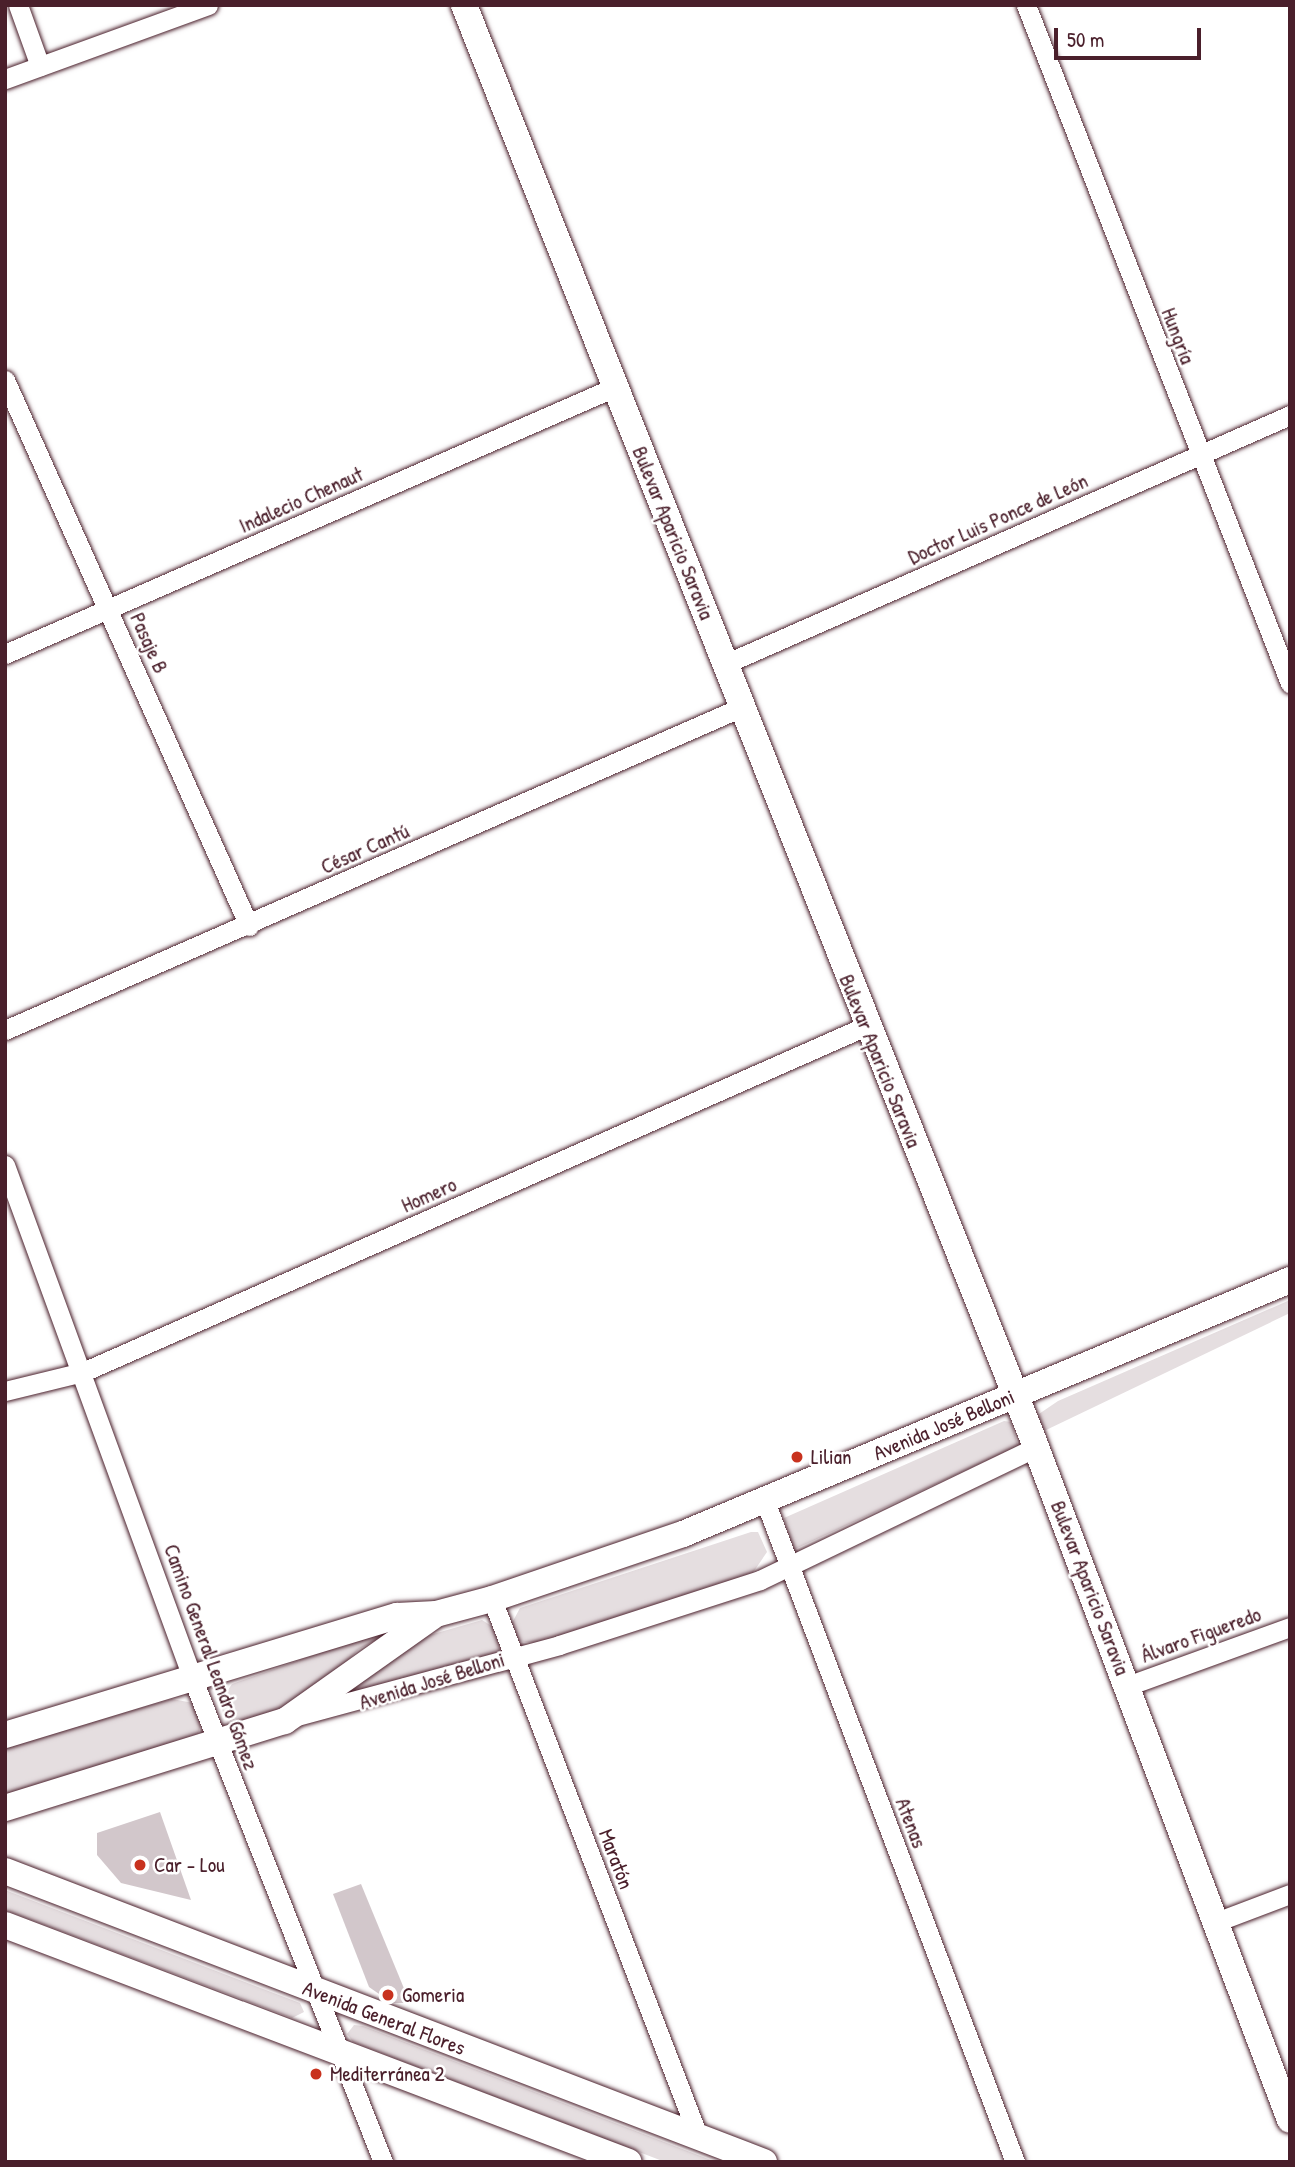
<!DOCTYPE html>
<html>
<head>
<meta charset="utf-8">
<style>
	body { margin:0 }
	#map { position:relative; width:1295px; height:2167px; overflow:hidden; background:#fff; font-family:"Patrick Hand",sans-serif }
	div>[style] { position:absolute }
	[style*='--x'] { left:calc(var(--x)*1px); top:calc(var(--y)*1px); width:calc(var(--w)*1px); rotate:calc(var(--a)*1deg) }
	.green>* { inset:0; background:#e5dee0 }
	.building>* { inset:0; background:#d2c7cb }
	.roads { filter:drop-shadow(0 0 2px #4a1f2b) drop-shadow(0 0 2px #4a1f2b) }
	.street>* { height:19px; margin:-9.5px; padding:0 9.5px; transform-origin:9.5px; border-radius:9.5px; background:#fff }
	.secondary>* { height:26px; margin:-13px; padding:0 13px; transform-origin:13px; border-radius:13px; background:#fff }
	.dots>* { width:19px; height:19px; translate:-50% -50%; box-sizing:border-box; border:4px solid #fff; border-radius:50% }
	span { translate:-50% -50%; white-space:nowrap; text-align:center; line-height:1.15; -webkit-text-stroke:5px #fff; paint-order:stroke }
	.street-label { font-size:21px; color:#4a1f2b }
	.poi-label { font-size:21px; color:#4a1f2b }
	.left { translate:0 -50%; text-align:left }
	.frame { position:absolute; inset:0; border:7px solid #4a1f2b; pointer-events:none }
	.scale { position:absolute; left:1054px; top:28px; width:147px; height:32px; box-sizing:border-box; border:4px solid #4a1f2b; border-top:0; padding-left:9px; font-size:21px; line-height:24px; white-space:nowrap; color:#4a1f2b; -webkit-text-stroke:5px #fff; paint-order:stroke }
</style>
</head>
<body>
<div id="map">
	<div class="green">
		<div style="clip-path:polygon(1290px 1300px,1290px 1313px,1044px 1431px,1036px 1416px,1058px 1401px)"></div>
		<div style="clip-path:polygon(1004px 1421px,1011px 1422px,1018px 1446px,793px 1550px,784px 1518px)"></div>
		<div style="clip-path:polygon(751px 1532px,758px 1532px,767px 1552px,752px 1574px,537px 1643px,516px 1641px,512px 1623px,520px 1608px)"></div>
		<div style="clip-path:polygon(416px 1619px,359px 1649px,309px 1700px,237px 1727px,223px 1714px,221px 1700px,232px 1684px)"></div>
		<div style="clip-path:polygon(482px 1620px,498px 1630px,499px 1655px,351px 1692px,409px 1641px)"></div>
		<div style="clip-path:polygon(172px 1699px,193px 1703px,201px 1724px,197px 1737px,5px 1800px,5px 1747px)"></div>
		<div style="clip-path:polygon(5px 1890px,300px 2003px,304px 2012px,292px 2018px,5px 1910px)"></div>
		<div style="clip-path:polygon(354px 2025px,363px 2026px,716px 2162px,665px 2162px,353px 2042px,347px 2034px)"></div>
	</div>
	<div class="building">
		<div style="clip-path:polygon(160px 1812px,191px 1900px,121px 1883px,97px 1855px,97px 1833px)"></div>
		<div style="clip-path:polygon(361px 1884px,410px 2003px,392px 2003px,369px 1987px,333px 1894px)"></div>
	</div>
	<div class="roads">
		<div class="street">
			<div style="--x:18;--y:5;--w:65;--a:70.2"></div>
			<div style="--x:1026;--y:5;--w:728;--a:68.73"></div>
			<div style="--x:5;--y:79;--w:216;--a:-20"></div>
			<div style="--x:5;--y:380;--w:598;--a:65.92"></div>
			<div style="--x:5;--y:654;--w:666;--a:-23.64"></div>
			<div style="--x:725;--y:664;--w:617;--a:-23.78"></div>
			<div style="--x:5;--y:1030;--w:805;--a:-23.67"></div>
			<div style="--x:5;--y:1165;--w:545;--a:69.94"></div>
			<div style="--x:192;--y:1677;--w:521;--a:68.5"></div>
			<div style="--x:5;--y:1391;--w:80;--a:-13.7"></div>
			<div style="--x:83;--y:1372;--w:856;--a:-23.84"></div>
			<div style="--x:765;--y:1501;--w:707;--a:69.28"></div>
			<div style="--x:492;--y:1599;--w:575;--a:69.01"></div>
			<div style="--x:1127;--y:1686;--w:173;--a:-19.9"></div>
			<div style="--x:293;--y:1717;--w:276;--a:-15.1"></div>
			<div style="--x:559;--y:1645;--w:211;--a:-17.9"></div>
			<div style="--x:760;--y:1580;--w:306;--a:-25.7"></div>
			<div style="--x:1216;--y:1922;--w:79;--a:-20.7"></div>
		</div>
		<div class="secondary">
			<div style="--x:464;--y:5;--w:1551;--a:68.36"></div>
			<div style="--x:1036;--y:1447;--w:719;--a:69.32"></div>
			<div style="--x:5;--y:1735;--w:410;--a:-16.9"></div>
			<div style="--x:397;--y:1616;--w:39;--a:-3"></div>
			<div style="--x:436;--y:1614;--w:58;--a:-15"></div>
			<div style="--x:492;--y:1599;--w:202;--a:-18.8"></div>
			<div style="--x:683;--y:1534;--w:658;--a:-22.71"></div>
			<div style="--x:5;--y:1808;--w:293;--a:-17.3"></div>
			<div style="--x:285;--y:1721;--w:180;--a:-35.3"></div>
			<div style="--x:5;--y:1871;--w:813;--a:20.98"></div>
			<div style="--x:5;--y:1925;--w:667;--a:20.8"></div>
		</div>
	</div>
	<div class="dots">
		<div style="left:797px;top:1457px;background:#c8321e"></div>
		<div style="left:140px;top:1865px;background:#c8321e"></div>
		<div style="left:388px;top:1995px;background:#c8321e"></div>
		<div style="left:316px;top:2074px;background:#c8321e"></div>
	</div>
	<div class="street-label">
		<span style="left:1178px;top:336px;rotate:69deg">Hungría</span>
		<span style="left:301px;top:500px;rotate:-24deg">Indalecio Chenaut</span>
		<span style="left:998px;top:519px;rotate:-24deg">Doctor Luis Ponce de León</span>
		<span style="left:673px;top:533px;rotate:68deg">Bulevar Aparicio Saravia</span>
		<span style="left:149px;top:643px;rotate:66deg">Pasaje B</span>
		<span style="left:365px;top:849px;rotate:-24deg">César Cantú</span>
		<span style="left:880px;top:1061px;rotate:68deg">Bulevar Aparicio Saravia</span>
		<span style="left:429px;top:1195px;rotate:-24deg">Homero</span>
		<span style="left:944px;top:1425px;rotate:-23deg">Avenida José Belloni</span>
		<span style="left:1090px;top:1588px;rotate:69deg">Bulevar Aparicio Saravia</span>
		<span style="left:1201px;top:1635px;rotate:-20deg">Álvaro Figueredo</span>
		<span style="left:211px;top:1657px;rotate:70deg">Camino General Leandro Gómez</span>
		<span style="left:432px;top:1681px;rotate:-17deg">Avenida José Belloni</span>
		<span style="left:911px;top:1823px;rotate:69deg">Atenas</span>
		<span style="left:616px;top:1859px;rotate:69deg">Maratón</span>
		<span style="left:384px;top:2018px;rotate:21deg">Avenida General Flores</span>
	</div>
	<div class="poi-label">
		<span class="left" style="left:811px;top:1457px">Lilian</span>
		<span class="left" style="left:154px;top:1865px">Car - Lou</span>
		<span class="left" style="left:402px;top:1995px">Gomeria</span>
		<span class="left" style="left:330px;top:2074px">Mediterránea 2</span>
	</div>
	<div class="frame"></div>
	<div class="scale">50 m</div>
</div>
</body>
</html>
